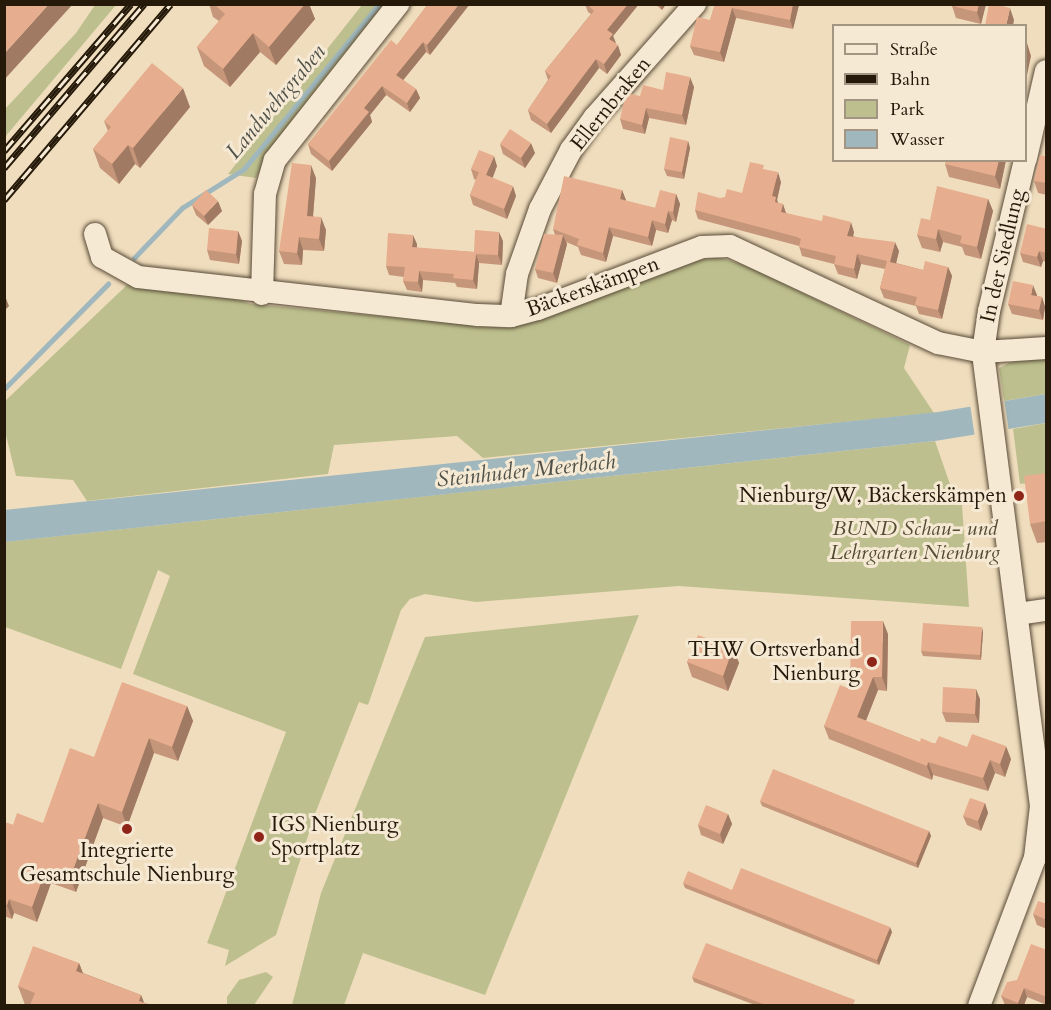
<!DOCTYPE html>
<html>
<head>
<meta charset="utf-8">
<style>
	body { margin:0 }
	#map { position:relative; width:1051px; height:1010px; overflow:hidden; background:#f0ddbd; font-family:Cardo,serif }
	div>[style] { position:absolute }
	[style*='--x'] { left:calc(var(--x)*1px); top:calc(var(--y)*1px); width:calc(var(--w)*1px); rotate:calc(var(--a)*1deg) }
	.green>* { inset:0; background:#bdc08e }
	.water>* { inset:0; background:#a0b8bd }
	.pier>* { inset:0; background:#f0ddbd }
	.stream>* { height:4.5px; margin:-2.25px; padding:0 2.25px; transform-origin:2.25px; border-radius:2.25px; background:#a0b8bd }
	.roads { filter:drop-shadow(0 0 2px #584a37) drop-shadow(0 0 2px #584a37) }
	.minor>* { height:22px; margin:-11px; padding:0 11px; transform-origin:11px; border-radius:11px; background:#f5e9d4 }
	.rail>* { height:7px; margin-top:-3.5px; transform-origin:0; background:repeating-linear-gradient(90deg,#f5e9d4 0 14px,#25190a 0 28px); box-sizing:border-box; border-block:2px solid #25190a }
	.wall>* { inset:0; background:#c6967a }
	.shaded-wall>* { inset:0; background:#a17a63 }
	.building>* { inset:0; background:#e6ae8e }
	.dots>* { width:16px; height:16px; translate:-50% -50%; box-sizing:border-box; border:3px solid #f5e9d4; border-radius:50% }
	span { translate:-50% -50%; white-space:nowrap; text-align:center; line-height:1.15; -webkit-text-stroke:6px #f5e9d4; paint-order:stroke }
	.street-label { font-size:21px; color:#25190a }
	.poi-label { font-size:21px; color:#25190a }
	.right { translate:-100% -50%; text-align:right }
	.left { translate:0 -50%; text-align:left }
	.park-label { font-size:21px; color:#534b32; font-style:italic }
	.water-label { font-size:22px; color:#505149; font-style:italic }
	.frame { position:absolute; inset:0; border:6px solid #25190a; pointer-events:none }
	.legend { position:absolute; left:832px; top:24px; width:195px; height:138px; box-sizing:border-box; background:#f5e9d4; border:2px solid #a29683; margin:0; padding:8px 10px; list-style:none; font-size:18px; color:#25190a }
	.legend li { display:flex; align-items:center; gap:12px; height:30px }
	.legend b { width:30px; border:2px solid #a29683 }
</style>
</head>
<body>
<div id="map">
	<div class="green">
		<div style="clip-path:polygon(95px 5px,116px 5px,5px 137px,5px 109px,76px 33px)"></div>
		<div style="clip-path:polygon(362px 5px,387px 5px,274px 144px,256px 178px,228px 174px)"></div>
		<div style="clip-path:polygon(718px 257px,747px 266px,910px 345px,904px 368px,934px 413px,483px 458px,457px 436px,334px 445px,328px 474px,87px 501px,73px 480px,16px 476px,5px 431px,4px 402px,127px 285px,225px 295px,251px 304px,506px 328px,694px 261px)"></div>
		<div style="clip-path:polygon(1046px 358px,1046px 394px,1004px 401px,999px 368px,1011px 362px)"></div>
		<div style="clip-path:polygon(1046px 423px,1046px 481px,1020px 484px,1013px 429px)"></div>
		<div style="clip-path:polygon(935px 441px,952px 490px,961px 490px,969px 607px,679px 586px,476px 602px,425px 594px,410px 599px,401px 610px,368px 705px,359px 702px,315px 814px,276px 935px,225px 966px,229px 950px,207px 943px,286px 732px,133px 674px,170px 576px,158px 570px,121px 669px,5px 627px,4px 542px)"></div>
		<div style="clip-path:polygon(639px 615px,485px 995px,363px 953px,344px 1005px,292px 1005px,321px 893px,425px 637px)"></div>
		<div style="clip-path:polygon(266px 972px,273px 977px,254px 1005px,227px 1005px,227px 997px,239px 980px)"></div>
	</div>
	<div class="water">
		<div style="clip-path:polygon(1046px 394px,1046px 423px,935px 441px,5px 542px,4px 510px,938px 412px)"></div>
	</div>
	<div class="pier">
		<div style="clip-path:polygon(1004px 398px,1009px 432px,975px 438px,970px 404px)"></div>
	</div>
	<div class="stream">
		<div style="--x:134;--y:258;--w:69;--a:-46.2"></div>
		<div style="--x:182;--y:208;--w:73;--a:-32.2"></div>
		<div style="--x:244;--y:169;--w:213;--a:-50.7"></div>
		<div style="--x:4;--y:389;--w:148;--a:-45.3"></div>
	</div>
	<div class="roads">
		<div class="minor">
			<div style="--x:1026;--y:158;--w:89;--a:-77.1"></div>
			<div style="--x:95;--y:234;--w:24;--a:73"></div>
			<div style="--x:102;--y:257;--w:41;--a:29.1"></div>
			<div style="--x:138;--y:277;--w:342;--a:6.4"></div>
			<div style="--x:478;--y:315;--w:33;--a:2"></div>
			<div style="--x:511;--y:316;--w:28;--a:-15"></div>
			<div style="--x:538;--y:309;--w:175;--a:-20.7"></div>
			<div style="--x:702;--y:247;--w:28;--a:-2"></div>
			<div style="--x:730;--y:246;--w:230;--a:25"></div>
			<div style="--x:938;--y:343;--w:46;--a:11.3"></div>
			<div style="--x:983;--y:352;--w:63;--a:-3.6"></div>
			<div style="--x:262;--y:294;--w:100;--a:-88.3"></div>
			<div style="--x:265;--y:194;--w:35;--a:-74"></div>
			<div style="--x:275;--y:160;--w:199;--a:-51.7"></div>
			<div style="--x:511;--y:316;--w:42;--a:-81.9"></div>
			<div style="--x:517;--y:274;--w:69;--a:-70.5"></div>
			<div style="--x:540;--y:209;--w:67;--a:-62.3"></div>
			<div style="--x:571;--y:150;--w:41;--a:-54"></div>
			<div style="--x:595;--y:117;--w:151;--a:-48.5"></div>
			<div style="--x:1017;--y:614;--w:29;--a:-8"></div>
			<div style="--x:979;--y:1006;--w:158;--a:-69.3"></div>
			<div style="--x:1035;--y:858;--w:52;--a:-83.4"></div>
			<div style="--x:1041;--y:806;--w:458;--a:-97.3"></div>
			<div style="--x:983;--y:352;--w:41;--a:-81.7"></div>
			<div style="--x:989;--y:311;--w:155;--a:-76.6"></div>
		</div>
	</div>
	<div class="rail">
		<div style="--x:4;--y:151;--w:194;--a:-49.2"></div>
		<div style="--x:4;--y:168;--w:216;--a:-49.5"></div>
		<div style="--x:4;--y:200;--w:257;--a:-49.6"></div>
	</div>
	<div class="wall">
		<div style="clip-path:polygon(209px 4px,309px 4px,315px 19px,276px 65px,260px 52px,230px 87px,204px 66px,197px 47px,219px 21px,213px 17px)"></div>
		<div style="clip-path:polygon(428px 4px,430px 55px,426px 52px,403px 80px,416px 89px,420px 98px,410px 112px,386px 95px,370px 115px,372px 122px,332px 171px,311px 154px,308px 144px,397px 45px)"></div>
		<div style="clip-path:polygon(585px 4px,639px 4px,613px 36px,616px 44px,621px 55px,607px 74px,599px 68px,551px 133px,531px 120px,528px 110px,548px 80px,545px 71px,591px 14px,588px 12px)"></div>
		<div style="clip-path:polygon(655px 4px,666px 4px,662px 10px)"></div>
		<div style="clip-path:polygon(715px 4px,799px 5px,793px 29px,736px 18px,724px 62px,694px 55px,690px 46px,710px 20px)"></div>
		<div style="clip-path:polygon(986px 4px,981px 24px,956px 18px,952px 6px)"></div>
		<div style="clip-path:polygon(694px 87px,686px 125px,649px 118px,645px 134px,623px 129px,620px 119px,640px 96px,663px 90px)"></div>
		<div style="clip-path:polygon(190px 107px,140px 168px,135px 164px,119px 184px,100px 168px,93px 149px,108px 131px,104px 121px)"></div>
		<div style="clip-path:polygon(688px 141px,690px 148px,684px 179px,667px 176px,664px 169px)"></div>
		<div style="clip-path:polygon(500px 144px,535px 153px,525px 168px,503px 154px)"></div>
		<div style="clip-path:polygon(1047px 157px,1047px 195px,1038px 193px,1034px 181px)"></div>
		<div style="clip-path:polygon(1006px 160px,1000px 189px,949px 177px,945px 164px)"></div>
		<div style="clip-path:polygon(497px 166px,492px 178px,516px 196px,507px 219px,473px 205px,470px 195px,476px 180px,474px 179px,471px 169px)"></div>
		<div style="clip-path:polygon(766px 170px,781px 182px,777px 200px,778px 203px,783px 204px,786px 213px,854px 232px,853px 236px,899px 251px,896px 263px,923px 270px,948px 267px,952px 276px,942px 319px,919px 314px,916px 306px,884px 298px,880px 288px,885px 269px,861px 264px,857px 279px,838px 274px,834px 264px,802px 256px,799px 246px,698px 219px,695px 210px,742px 193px)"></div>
		<div style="clip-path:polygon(316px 178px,313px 216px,326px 230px,324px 251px,303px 250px,302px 265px,284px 264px,279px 251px)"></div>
		<div style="clip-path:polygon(622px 190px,626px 201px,655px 208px,676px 194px,680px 204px,676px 222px,672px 220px,668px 233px,656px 230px,652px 246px,613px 236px,606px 262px,581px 255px,578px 247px,566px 242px,567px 244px,557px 283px,538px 278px,535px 269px,555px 235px,553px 229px)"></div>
		<div style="clip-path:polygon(988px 199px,993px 211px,981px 259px,965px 255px,962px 247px,943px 242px,940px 252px,922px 248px,917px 235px,930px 220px)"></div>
		<div style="clip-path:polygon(192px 205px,222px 211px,208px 225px,196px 215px)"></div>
		<div style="clip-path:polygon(1047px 229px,1047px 262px,1043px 261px,1041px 267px,1023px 262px,1020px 253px)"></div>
		<div style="clip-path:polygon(238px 231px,242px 241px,239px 264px,210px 260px,207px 250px)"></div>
		<div style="clip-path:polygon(503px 241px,502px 265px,479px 263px,477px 289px,457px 287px,455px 283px,423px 280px,422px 292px,407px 290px,403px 281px,404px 277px,389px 275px,386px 266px,417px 244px,417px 248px,474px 252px)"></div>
		<div style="clip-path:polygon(1037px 295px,1037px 296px,1042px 297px,1045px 307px,1043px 320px,1012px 314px,1008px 304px)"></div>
		<div style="clip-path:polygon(1047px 473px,1047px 542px,1037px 543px,1030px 524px)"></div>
		<div style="clip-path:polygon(983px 632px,981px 660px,923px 656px,921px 651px)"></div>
		<div style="clip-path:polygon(888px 634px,887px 691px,878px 690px,866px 721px,920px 742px,967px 747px,1011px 759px,1005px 777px,995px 773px,988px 791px,933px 775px,932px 780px,829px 739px,824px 726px)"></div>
		<div style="clip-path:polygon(733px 648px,739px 663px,728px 691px,692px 677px,687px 662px)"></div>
		<div style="clip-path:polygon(980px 699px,979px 723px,946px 722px,942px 712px)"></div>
		<div style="clip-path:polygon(187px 706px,193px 721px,178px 761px,154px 753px,127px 827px,103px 818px,76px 892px,51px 883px,37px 922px,14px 913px,12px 919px,4px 916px,4px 822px,13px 825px,43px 823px,94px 757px)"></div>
		<div style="clip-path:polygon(760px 801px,929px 831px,931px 836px,918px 868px,762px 806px)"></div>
		<div style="clip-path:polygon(985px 803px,988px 813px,981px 831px,967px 825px,963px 816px)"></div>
		<div style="clip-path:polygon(728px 814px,732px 824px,723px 844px,701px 835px,698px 825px)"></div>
		<div style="clip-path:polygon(683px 883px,892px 932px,879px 965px,685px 888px)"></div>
		<div style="clip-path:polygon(1047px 904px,1047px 929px,1037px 925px,1033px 914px)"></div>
		<div style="clip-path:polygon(1047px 950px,1047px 1005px,1027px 997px,1024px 1005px,1005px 1005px,1001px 996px)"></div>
		<div style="clip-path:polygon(79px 963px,83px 973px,141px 995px,144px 1003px,152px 1005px,25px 1005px,18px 986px)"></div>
		<div style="clip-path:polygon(692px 977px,857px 1005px,755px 1005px,694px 982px)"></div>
	</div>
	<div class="shaded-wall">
		<div style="clip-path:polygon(49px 4px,73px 4px,4px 80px,4px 54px)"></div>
		<div style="clip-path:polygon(305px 4px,309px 4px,315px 19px,276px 65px,269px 47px)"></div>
		<div style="clip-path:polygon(459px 4px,470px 4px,430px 55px,427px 45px)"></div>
		<div style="clip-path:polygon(628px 4px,639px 4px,613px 36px,616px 43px,609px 39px,607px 30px)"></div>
		<div style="clip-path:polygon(660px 4px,666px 4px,662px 10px)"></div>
		<div style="clip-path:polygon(793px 4px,799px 5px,793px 29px,790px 20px)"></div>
		<div style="clip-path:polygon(979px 4px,986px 4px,981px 24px,977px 12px)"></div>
		<div style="clip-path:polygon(732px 8px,736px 18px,724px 62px,720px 52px)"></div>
		<div style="clip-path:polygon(1010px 8px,1014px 20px,1013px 26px,1006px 26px)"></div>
		<div style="clip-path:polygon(253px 33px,260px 52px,230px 87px,223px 69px)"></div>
		<div style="clip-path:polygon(423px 42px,426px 52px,400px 84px,396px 75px)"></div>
		<div style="clip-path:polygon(1027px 43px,1031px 56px,1026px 80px,1026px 48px)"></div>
		<div style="clip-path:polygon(618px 45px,621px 55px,607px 74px,604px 64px)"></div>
		<div style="clip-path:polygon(596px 59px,599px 68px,551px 133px,547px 124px)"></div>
		<div style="clip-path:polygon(690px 77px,694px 87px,686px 125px,682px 115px)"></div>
		<div style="clip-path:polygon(382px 86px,386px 95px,370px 115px,372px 122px,332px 171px,329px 161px,364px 108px)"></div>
		<div style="clip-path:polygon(183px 88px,190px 107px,140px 168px,133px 148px)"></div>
		<div style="clip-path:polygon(416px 89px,420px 98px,410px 112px,407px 103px)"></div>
		<div style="clip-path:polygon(646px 108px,649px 118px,645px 134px,642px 125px)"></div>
		<div style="clip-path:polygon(688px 141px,690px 148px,684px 179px,682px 172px)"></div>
		<div style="clip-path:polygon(531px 143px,535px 153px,525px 168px,521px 158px)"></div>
		<div style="clip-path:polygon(128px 145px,135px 164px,119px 184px,112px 164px)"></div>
		<div style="clip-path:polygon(494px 156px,497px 166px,490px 185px,486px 175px)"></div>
		<div style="clip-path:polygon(999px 160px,1006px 160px,1000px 189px,995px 176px)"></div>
		<div style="clip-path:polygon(311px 165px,316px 178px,312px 229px,307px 216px)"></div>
		<div style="clip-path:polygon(778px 172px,781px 182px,777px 200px,780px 207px,778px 212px,772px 196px)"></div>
		<div style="clip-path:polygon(513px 186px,516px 196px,507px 219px,504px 209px)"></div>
		<div style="clip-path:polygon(622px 190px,626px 200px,624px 209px,620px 199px)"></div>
		<div style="clip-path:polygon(676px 194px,680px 204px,676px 222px,673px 212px)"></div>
		<div style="clip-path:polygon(988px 199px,993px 211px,981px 259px,977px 247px)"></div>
		<div style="clip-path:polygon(218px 201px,222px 211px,208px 225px,204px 216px)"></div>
		<div style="clip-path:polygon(783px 204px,786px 214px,781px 212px)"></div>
		<div style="clip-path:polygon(668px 211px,672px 220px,668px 233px,665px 224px)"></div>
		<div style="clip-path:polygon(321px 217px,326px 230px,324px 251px,319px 239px)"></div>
		<div style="clip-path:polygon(652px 220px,656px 230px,652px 246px,648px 237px)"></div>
		<div style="clip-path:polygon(851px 222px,854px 232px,851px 245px,847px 236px)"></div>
		<div style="clip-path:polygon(609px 227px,613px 236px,606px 262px,603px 253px)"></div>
		<div style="clip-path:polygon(938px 229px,943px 242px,940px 252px,936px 239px)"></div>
		<div style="clip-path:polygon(238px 231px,242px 241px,239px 264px,236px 254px)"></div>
		<div style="clip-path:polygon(499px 232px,503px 241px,502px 265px,498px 255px)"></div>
		<div style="clip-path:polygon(413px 235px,417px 244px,416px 257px,412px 247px)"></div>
		<div style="clip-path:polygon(563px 235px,567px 244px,557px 283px,553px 273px)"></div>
		<div style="clip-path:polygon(299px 237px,303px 250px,302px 265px,297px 253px)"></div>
		<div style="clip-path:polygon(895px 242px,899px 251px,894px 272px,890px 262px)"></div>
		<div style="clip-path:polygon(1039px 251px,1043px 261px,1041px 267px,1037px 257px)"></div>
		<div style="clip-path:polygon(476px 254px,479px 263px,477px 289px,473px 280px)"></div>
		<div style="clip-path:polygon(857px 254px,861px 264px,857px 279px,854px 269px)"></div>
		<div style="clip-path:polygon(948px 267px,952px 276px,942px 319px,938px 310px)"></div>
		<div style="clip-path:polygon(419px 271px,423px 280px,422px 292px,418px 282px)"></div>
		<div style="clip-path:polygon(1033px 285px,1037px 295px,1035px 305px,1031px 295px)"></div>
		<div style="clip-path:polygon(5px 296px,9px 306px,4px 311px,4px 297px)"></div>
		<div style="clip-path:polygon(1042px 297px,1045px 307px,1043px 320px,1039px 310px)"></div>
		<div style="clip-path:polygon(883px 621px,888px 634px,887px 691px,882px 677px)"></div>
		<div style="clip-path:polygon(982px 627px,983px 632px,981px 660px,980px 655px)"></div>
		<div style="clip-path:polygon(733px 648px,739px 663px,728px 691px,723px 676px)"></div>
		<div style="clip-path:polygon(873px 677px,878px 690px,862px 730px,857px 717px)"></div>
		<div style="clip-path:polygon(976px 689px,980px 699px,979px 723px,975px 714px)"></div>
		<div style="clip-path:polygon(187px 706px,193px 721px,178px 761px,172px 747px)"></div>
		<div style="clip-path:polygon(149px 738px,154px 753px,127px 827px,122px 812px)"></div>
		<div style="clip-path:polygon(1006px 746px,1011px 759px,1005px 777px,1000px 764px)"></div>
		<div style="clip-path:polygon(990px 760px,995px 773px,988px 791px,983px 778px)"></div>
		<div style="clip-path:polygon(928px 762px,933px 775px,932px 780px,927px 766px)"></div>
		<div style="clip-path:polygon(98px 803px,103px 818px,76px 892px,70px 878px)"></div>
		<div style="clip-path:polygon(985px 803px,988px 813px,981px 831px,978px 821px)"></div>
		<div style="clip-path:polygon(728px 814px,732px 824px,723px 844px,720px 834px)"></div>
		<div style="clip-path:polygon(929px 831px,931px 836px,918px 868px,916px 863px)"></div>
		<div style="clip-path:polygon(46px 869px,51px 883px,37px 922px,32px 907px)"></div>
		<div style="clip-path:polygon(9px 899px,14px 913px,12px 919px,7px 905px)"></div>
		<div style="clip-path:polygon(890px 927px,892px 932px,879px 965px,877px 960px)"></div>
		<div style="clip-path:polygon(79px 963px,86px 982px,76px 971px)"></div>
		<div style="clip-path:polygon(1024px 988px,1027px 997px,1024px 1005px,1019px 1005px,1018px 1003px)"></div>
		<div style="clip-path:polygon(141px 995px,145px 1005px,139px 1001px)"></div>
	</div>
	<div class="building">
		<div style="clip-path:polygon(4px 4px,49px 4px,4px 54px)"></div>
		<div style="clip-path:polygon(214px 4px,305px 4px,269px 47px,253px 33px,223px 69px,197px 47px,225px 14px)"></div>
		<div style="clip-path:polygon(428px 4px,459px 4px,427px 45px,423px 42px,396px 75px,416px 89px,407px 103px,382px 86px,364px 108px,369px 112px,329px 161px,308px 144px,391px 40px,397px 45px)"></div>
		<div style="clip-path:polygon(587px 4px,628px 4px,607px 30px,613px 34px,609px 39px,618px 45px,604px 64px,596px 59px,547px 124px,528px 110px,551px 76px,545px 71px,594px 11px)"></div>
		<div style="clip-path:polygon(715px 4px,793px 4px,790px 20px,732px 8px,720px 52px,690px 46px,697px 17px,710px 20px)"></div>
		<div style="clip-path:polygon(952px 4px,979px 4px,977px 12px,952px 6px)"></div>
		<div style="clip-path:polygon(989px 4px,995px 4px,1010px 8px,1006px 26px,985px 26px)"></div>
		<div style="clip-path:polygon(152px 63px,183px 88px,133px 148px,128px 145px,112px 164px,93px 149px,111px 127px,104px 121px)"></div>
		<div style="clip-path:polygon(666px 72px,690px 77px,682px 115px,646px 108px,642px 125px,620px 119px,626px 93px,640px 96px,643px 85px,663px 90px)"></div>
		<div style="clip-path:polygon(510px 129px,531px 143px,521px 158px,500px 144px)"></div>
		<div style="clip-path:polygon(670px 137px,688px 141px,682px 172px,664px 169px)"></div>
		<div style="clip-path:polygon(479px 150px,494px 156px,486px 175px,471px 169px)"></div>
		<div style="clip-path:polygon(1040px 155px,1047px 157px,1047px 183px,1034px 181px)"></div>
		<div style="clip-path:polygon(946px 160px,999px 160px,995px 176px,945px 164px)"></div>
		<div style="clip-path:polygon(750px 162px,764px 165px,763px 169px,778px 172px,772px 196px,776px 197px,775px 202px,783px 204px,781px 212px,822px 221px,823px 215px,851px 222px,847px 236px,895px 242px,890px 262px,923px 270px,925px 261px,948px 267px,938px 310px,915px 305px,917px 297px,880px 288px,887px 261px,857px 254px,854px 269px,834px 264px,836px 256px,799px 247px,801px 239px,797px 237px,695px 210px,698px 192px,720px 198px,725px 197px,727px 189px,742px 193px)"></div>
		<div style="clip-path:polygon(292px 163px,311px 165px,307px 216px,321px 217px,319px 239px,299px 237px,297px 253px,279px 251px)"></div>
		<div style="clip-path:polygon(479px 172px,513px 186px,504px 209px,470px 195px)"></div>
		<div style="clip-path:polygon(564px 176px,622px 190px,620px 199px,655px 208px,660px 190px,676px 194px,673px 212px,668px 211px,665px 224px,652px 220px,648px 237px,609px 227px,603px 253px,577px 245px,579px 239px,553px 229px)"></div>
		<div style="clip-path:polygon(937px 186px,988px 199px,977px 247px,960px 243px,962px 236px,938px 229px,936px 239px,917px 235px,921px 218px,930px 220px)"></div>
		<div style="clip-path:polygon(206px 190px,218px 201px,204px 216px,192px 205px)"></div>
		<div style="clip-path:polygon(1027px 224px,1047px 229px,1047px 253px,1039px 251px,1037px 257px,1020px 253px)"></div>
		<div style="clip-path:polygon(209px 228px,238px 231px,236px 254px,207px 250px)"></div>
		<div style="clip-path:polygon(475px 230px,499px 232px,498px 255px,476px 254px,473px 280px,453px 278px,454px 274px,419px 271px,418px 282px,403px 281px,405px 267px,386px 266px,388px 233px,413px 235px,412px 247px,474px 252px)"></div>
		<div style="clip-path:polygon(544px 234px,563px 235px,553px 273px,535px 269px)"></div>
		<div style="clip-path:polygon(1013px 281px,1033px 285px,1031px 295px,1042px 297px,1039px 310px,1008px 304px)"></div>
		<div style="clip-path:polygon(1047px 473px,1047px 521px,1030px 524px,1024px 476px)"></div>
		<div style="clip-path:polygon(851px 621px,883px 621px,882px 677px,873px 677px,857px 717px,920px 742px,921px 738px,935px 744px,939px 736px,967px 747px,972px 734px,1006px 746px,1000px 764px,990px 760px,983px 778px,928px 762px,927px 766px,824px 726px,840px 685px,850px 689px)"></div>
		<div style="clip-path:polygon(923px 623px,982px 627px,980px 655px,921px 651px)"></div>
		<div style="clip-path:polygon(698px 635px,733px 648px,723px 676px,687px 662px)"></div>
		<div style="clip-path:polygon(122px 682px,187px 706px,172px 747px,149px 738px,122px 812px,98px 803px,70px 878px,46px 869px,32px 907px,9px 899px,7px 905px,4px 904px,4px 822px,13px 825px,17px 813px,43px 823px,70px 748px,94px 757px)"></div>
		<div style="clip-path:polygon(943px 687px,976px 689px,975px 714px,942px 712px)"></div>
		<div style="clip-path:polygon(773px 769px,929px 831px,916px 863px,760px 801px)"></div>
		<div style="clip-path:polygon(970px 798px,985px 803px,978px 821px,963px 816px)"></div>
		<div style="clip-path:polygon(706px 805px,728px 814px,720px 834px,698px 825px)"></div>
		<div style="clip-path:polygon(741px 868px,890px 927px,877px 960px,683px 883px,688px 871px,732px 890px)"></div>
		<div style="clip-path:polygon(1038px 901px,1047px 904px,1047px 920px,1033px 914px)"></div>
		<div style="clip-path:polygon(706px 943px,855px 1000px,853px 1005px,766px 1005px,692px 977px)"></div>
		<div style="clip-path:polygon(1031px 944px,1047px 950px,1047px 997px,1024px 988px,1018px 1003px,1001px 996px,1007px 982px,1017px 980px)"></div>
		<div style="clip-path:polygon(33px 946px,79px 963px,76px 971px,141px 995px,139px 1001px,152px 1005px,30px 1005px,35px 993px,18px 986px)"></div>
	</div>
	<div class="dots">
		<div style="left:1019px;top:496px;background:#8f2418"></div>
		<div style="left:872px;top:662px;background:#8f2418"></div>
		<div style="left:127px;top:829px;background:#8f2418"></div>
		<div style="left:259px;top:837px;background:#8f2418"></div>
	</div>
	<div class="street-label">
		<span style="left:611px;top:104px;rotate:-51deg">Ellernbraken</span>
		<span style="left:1003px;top:256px;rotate:-77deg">In der Siedlung</span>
		<span style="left:593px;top:287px;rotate:-20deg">Bäckerskämpen</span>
	</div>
	<div class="poi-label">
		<span class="right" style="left:1007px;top:496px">Nienburg/W, Bäckerskämpen</span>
		<span class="right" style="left:860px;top:662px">THW Ortsverband<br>Nienburg</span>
		<span class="left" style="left:271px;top:837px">IGS Nienburg<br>Sportplatz</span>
		<span style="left:127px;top:863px">Integrierte<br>Gesamtschule Nienburg</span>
	</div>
	<div class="park-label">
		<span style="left:915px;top:541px">BUND Schau- und<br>Lehrgarten Nienburg</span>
	</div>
	<div class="water-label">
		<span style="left:276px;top:102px;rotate:-50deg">Landwehrgraben</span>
		<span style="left:526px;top:471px;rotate:-6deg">Steinhuder Meerbach</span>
	</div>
	<div class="frame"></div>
	<ul class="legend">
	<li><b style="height:8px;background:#f5e9d4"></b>Straße</li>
	<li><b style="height:8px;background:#25190a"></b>Bahn</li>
	<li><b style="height:16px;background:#bdc08e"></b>Park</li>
	<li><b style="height:16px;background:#a0b8bd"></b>Wasser</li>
	</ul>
</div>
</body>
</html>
